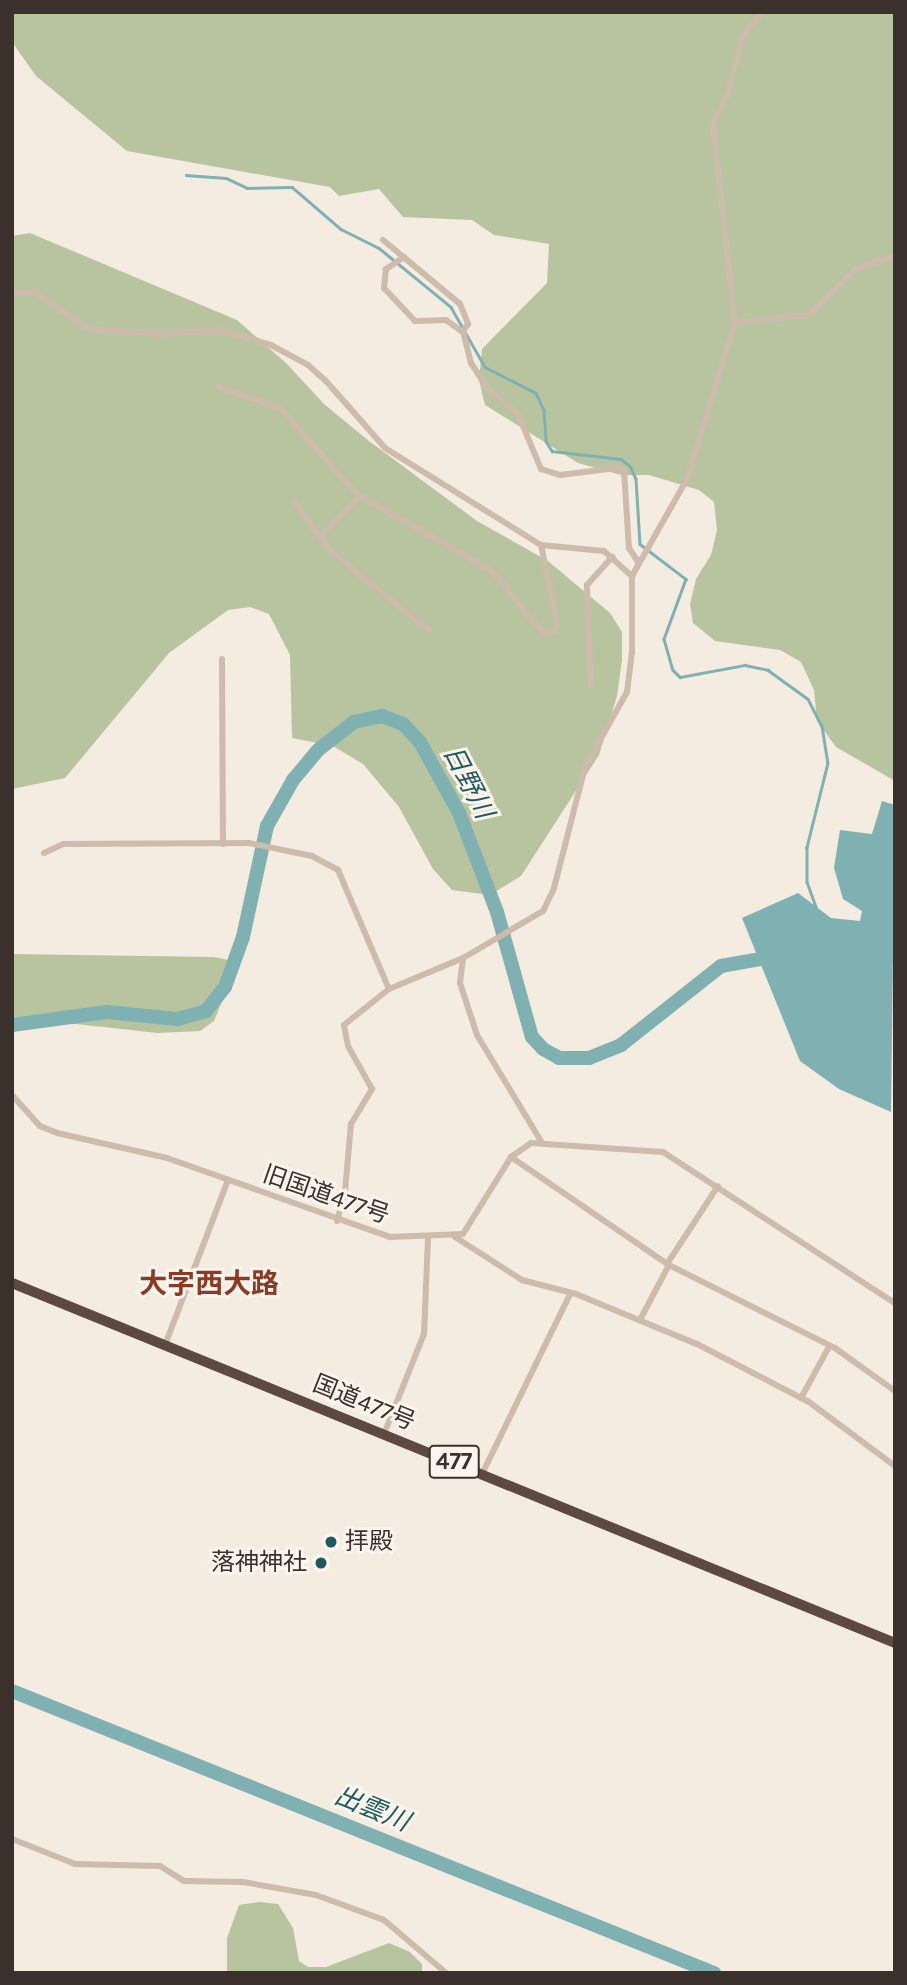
<!DOCTYPE html>
<html>
<head>
<meta charset="utf-8">
<style>
	body { margin:0 }
	#map { position:relative; width:907px; height:1985px; overflow:hidden; background:#f4ebe1; font-family:Karla,"Noto Sans JP",sans-serif }
	div>[style] { position:absolute }
	[style*='--x'] { left:calc(var(--x)*1px); top:calc(var(--y)*1px); width:calc(var(--w)*1px); rotate:calc(var(--a)*1deg) }
	.green>* { inset:0; background:#b8c4a0 }
	.water>* { inset:0; background:#7fb0b2 }
	.stream>* { height:2.5px; margin:-1.25px; padding:0 1.25px; transform-origin:1.25px; border-radius:1.25px; background:#7fb0b2 }
	.river>* { height:14px; margin:-7px; padding:0 7px; transform-origin:7px; border-radius:7px; background:#7fb0b2 }
	.street>* { height:6px; margin:-3px; padding:0 3px; transform-origin:3px; border-radius:3px; background:#cdbbac }
	.highway>* { height:10px; margin:-5px; padding:0 5px; transform-origin:5px; border-radius:5px; background:#5c4a42 }
	.dots>* { width:19px; height:19px; translate:-50% -50%; box-sizing:border-box; border:4px solid #fbf5ee; border-radius:50% }
	span { translate:-50% -50%; white-space:nowrap; text-align:center; line-height:1.15; -webkit-text-stroke:6px #fbf5ee; paint-order:stroke }
	.shield-label span { padding:2px 5px; background:#fbf5ee; border:2px solid; border-radius:5px; -webkit-text-stroke-width:0 }
	.shield-label { font-size:23px; color:#3b302b; font-weight:700 }
	.street-label { font-size:24px; color:#3b302b }
	.poi-label { font-size:24px; color:#3b302b }
	.left { translate:0 -50%; text-align:left }
	.right { translate:-100% -50%; text-align:right }
	.water-label { font-size:26px; color:#1f5a5e; font-style:italic }
	.quarter-label { font-size:28px; color:#8c3b22; font-weight:700 }
	.frame { position:absolute; inset:0; border:14px solid #3b302b; pointer-events:none }
</style>
</head>
<body>
<div id="map">
	<div class="green">
		<div style="clip-path:polygon(12px 12px,895px 12px,895px 781px,836px 747px,817px 721px,814px 690px,801px 662px,780px 650px,715px 641px,693px 623px,690px 604px,696px 579px,711px 555px,717px 530px,714px 502px,699px 490px,649px 475px,621px 475px,578px 463px,485px 405px,479px 380px,482px 349px,547px 283px,549px 244px,494px 235px,472px 220px,403px 217px,379px 189px,339px 196px,330px 187px,127px 151px,36px 76px,12px 42px)"></div>
		<div style="clip-path:polygon(30px 233px,237px 320px,286px 363px,325px 405px,369px 441px,477px 521px,548px 561px,610px 613px,622px 632px,622px 660px,617px 696px,599px 755px,521px 876px,490px 895px,452px 890px,433px 869px,399px 807px,363px 764px,333px 746px,292px 738px,290px 655px,269px 614px,250px 607px,228px 610px,169px 653px,65px 778px,12px 789px,12px 236px)"></div>
		<div style="clip-path:polygon(12px 954px,214px 957px,228px 960px,233px 974px,214px 1021px,200px 1031px,158px 1033px,12px 1017px)"></div>
		<div style="clip-path:polygon(259px 1902px,278px 1904px,293px 1928px,299px 1961px,308px 1967px,326px 1967px,389px 1943px,410px 1952px,422px 1964px,422px 1973px,227px 1973px,227px 1938px,239px 1905px)"></div>
	</div>
	<div class="water">
		<div style="clip-path:polygon(882px 801px,895px 805px,891px 1112px,839px 1089px,800px 1061px,742px 918px,798px 893px,831px 918px,860px 921px,862px 911px,843px 899px,834px 868px,840px 830px,872px 834px)"></div>
	</div>
	<div class="stream">
		<div style="--x:186;--y:175;--w:40;--a:4.3"></div>
		<div style="--x:226;--y:178;--w:23;--a:25"></div>
		<div style="--x:247;--y:188;--w:45;--a:-1.3"></div>
		<div style="--x:292;--y:187;--w:65;--a:40.6"></div>
		<div style="--x:341;--y:229;--w:42;--a:26.6"></div>
		<div style="--x:379;--y:248;--w:93;--a:39.3"></div>
		<div style="--x:451;--y:307;--w:69;--a:60.5"></div>
		<div style="--x:485;--y:367;--w:57;--a:27"></div>
		<div style="--x:536;--y:393;--w:19;--a:65"></div>
		<div style="--x:544;--y:410;--w:31;--a:86"></div>
		<div style="--x:546;--y:441;--w:12;--a:59"></div>
		<div style="--x:552;--y:451;--w:69;--a:6.6"></div>
		<div style="--x:621;--y:459;--w:11;--a:38"></div>
		<div style="--x:630;--y:466;--w:14;--a:65"></div>
		<div style="--x:636;--y:479;--w:65;--a:86.5"></div>
		<div style="--x:640;--y:544;--w:58;--a:37.3"></div>
		<div style="--x:686;--y:579;--w:64;--a:110.1"></div>
		<div style="--x:664;--y:639;--w:32;--a:74"></div>
		<div style="--x:673;--y:670;--w:10;--a:45"></div>
		<div style="--x:680;--y:677;--w:66;--a:-10.5"></div>
		<div style="--x:745;--y:665;--w:24;--a:12"></div>
		<div style="--x:768;--y:670;--w:49;--a:35.9"></div>
		<div style="--x:808;--y:699;--w:30;--a:63"></div>
		<div style="--x:822;--y:726;--w:37;--a:81"></div>
		<div style="--x:828;--y:763;--w:87;--a:104"></div>
		<div style="--x:807;--y:847;--w:35;--a:90"></div>
		<div style="--x:807;--y:882;--w:27;--a:70"></div>
	</div>
	<div class="river">
		<div style="--x:12;--y:1025;--w:96;--a:-7.8"></div>
		<div style="--x:107;--y:1012;--w:70;--a:5.7"></div>
		<div style="--x:177;--y:1019;--w:30;--a:-15"></div>
		<div style="--x:206;--y:1011;--w:31;--a:-52"></div>
		<div style="--x:225;--y:987;--w:53;--a:-70.2"></div>
		<div style="--x:243;--y:937;--w:114;--a:-77.8"></div>
		<div style="--x:267;--y:826;--w:53;--a:-60.5"></div>
		<div style="--x:293;--y:780;--w:39;--a:-50"></div>
		<div style="--x:318;--y:750;--w:46;--a:-37.9"></div>
		<div style="--x:354;--y:722;--w:29;--a:-12"></div>
		<div style="--x:382;--y:716;--w:22;--a:21"></div>
		<div style="--x:403;--y:724;--w:25;--a:47"></div>
		<div style="--x:420;--y:742;--w:81;--a:61.2"></div>
		<div style="--x:459;--y:813;--w:106;--a:69"></div>
		<div style="--x:497;--y:912;--w:130;--a:74.4"></div>
		<div style="--x:532;--y:1037;--w:16;--a:47"></div>
		<div style="--x:543;--y:1049;--w:18;--a:29"></div>
		<div style="--x:559;--y:1058;--w:30;--a:0"></div>
		<div style="--x:589;--y:1058;--w:35;--a:-22"></div>
		<div style="--x:621;--y:1045;--w:127;--a:-38.3"></div>
		<div style="--x:721;--y:966;--w:58;--a:-10"></div>
		<div style="--x:12;--y:1691;--w:757;--a:21.89"></div>
	</div>
	<div class="street">
		<div style="--x:383;--y:240;--w:100;--a:39.7"></div>
		<div style="--x:460;--y:304;--w:22;--a:68"></div>
		<div style="--x:468;--y:324;--w:9;--a:126"></div>
		<div style="--x:463;--y:331;--w:33;--a:76"></div>
		<div style="--x:471;--y:363;--w:31;--a:57"></div>
		<div style="--x:488;--y:389;--w:39;--a:40"></div>
		<div style="--x:518;--y:414;--w:60;--a:67.3"></div>
		<div style="--x:541;--y:469;--w:20;--a:18"></div>
		<div style="--x:560;--y:475;--w:57;--a:-7"></div>
		<div style="--x:617;--y:468;--w:8;--a:23"></div>
		<div style="--x:624;--y:471;--w:77;--a:86.3"></div>
		<div style="--x:629;--y:548;--w:17;--a:57"></div>
		<div style="--x:404;--y:257;--w:22;--a:146"></div>
		<div style="--x:386;--y:269;--w:19;--a:96"></div>
		<div style="--x:384;--y:288;--w:45;--a:46.8"></div>
		<div style="--x:415;--y:321;--w:31;--a:-2"></div>
		<div style="--x:446;--y:320;--w:22;--a:36"></div>
		<div style="--x:12;--y:293;--w:23;--a:0"></div>
		<div style="--x:35;--y:293;--w:65;--a:33.7"></div>
		<div style="--x:89;--y:329;--w:73;--a:3.9"></div>
		<div style="--x:162;--y:334;--w:60;--a:-3.8"></div>
		<div style="--x:222;--y:330;--w:51;--a:17"></div>
		<div style="--x:271;--y:345;--w:42;--a:28.4"></div>
		<div style="--x:308;--y:365;--w:24;--a:42"></div>
		<div style="--x:326;--y:381;--w:89;--a:48.6"></div>
		<div style="--x:385;--y:448;--w:184;--a:31.9"></div>
		<div style="--x:541;--y:545;--w:63;--a:5.4"></div>
		<div style="--x:604;--y:551;--w:38;--a:42"></div>
		<div style="--x:735;--y:323;--w:74;--a:-6.2"></div>
		<div style="--x:809;--y:315;--w:67;--a:-44.4"></div>
		<div style="--x:857;--y:268;--w:40;--a:-18.9"></div>
		<div style="--x:219;--y:387;--w:65;--a:19"></div>
		<div style="--x:280;--y:408;--w:115;--a:48.2"></div>
		<div style="--x:357;--y:494;--w:155;--a:29.7"></div>
		<div style="--x:492;--y:571;--w:82;--a:50.5"></div>
		<div style="--x:544;--y:634;--w:10;--a:-17"></div>
		<div style="--x:554;--y:631;--w:9;--a:-69"></div>
		<div style="--x:557;--y:623;--w:80;--a:-101.6"></div>
		<div style="--x:295;--y:502;--w:57;--a:54.9"></div>
		<div style="--x:328;--y:549;--w:129;--a:39"></div>
		<div style="--x:320;--y:538;--w:58;--a:-46.4"></div>
		<div style="--x:222;--y:659;--w:185;--a:89.7"></div>
		<div style="--x:591;--y:686;--w:101;--a:-92.3"></div>
		<div style="--x:587;--y:585;--w:38;--a:-48"></div>
		<div style="--x:44;--y:853;--w:21;--a:-25"></div>
		<div style="--x:63;--y:844;--w:186;--a:-0.3"></div>
		<div style="--x:249;--y:843;--w:64;--a:11.7"></div>
		<div style="--x:312;--y:856;--w:30;--a:28"></div>
		<div style="--x:338;--y:870;--w:129;--a:66.8"></div>
		<div style="--x:463;--y:958;--w:25;--a:97"></div>
		<div style="--x:460;--y:983;--w:55;--a:71.9"></div>
		<div style="--x:477;--y:1035;--w:124;--a:58.9"></div>
		<div style="--x:12;--y:1095;--w:42;--a:47.9"></div>
		<div style="--x:40;--y:1126;--w:18;--a:22"></div>
		<div style="--x:57;--y:1133;--w:113;--a:12.8"></div>
		<div style="--x:167;--y:1158;--w:237;--a:19.5"></div>
		<div style="--x:390;--y:1237;--w:73;--a:-2.4"></div>
		<div style="--x:463;--y:1234;--w:91;--a:-58.1"></div>
		<div style="--x:511;--y:1157;--w:24;--a:-35"></div>
		<div style="--x:531;--y:1143;--w:132;--a:3.9"></div>
		<div style="--x:663;--y:1152;--w:277;--a:33.1"></div>
		<div style="--x:511;--y:1157;--w:189;--a:34.4"></div>
		<div style="--x:667;--y:1264;--w:188;--a:26.6"></div>
		<div style="--x:835;--y:1348;--w:74;--a:35.6"></div>
		<div style="--x:337;--y:1221;--w:30;--a:-75"></div>
		<div style="--x:345;--y:1192;--w:68;--a:-85"></div>
		<div style="--x:351;--y:1124;--w:41;--a:-59"></div>
		<div style="--x:372;--y:1089;--w:49;--a:-119.2"></div>
		<div style="--x:348;--y:1046;--w:21;--a:-101"></div>
		<div style="--x:344;--y:1025;--w:58;--a:-38.7"></div>
		<div style="--x:389;--y:989;--w:80;--a:-22.7"></div>
		<div style="--x:463;--y:958;--w:93;--a:-30.4"></div>
		<div style="--x:543;--y:911;--w:25;--a:-64"></div>
		<div style="--x:554;--y:888;--w:125;--a:-75.6"></div>
		<div style="--x:585;--y:767;--w:86;--a:-60.8"></div>
		<div style="--x:627;--y:692;--w:39;--a:-83"></div>
		<div style="--x:632;--y:653;--w:77;--a:-90"></div>
		<div style="--x:632;--y:576;--w:112;--a:-60.4"></div>
		<div style="--x:687;--y:479;--w:163;--a:-72.9"></div>
		<div style="--x:735;--y:323;--w:201;--a:-96.3"></div>
		<div style="--x:713;--y:123;--w:34;--a:-63"></div>
		<div style="--x:728;--y:93;--w:59;--a:-75.3"></div>
		<div style="--x:743;--y:36;--w:31;--a:-50"></div>
		<div style="--x:455;--y:1237;--w:80;--a:32.7"></div>
		<div style="--x:522;--y:1280;--w:56;--a:14.5"></div>
		<div style="--x:576;--y:1294;--w:131;--a:22.5"></div>
		<div style="--x:697;--y:1344;--w:126;--a:27.4"></div>
		<div style="--x:809;--y:1402;--w:107;--a:36.7"></div>
		<div style="--x:667;--y:1264;--w:93;--a:-56.8"></div>
		<div style="--x:641;--y:1318;--w:60;--a:-62.2"></div>
		<div style="--x:165;--y:1345;--w:177;--a:-69.1"></div>
		<div style="--x:801;--y:1398;--w:60;--a:-61.3"></div>
		<div style="--x:384;--y:1434;--w:108;--a:-68.2"></div>
		<div style="--x:424;--y:1334;--w:97;--a:-87.6"></div>
		<div style="--x:482;--y:1474;--w:200;--a:-63.9"></div>
		<div style="--x:12;--y:1839;--w:68;--a:21.6"></div>
		<div style="--x:75;--y:1864;--w:85;--a:1.3"></div>
		<div style="--x:160;--y:1866;--w:28;--a:32"></div>
		<div style="--x:184;--y:1881;--w:59;--a:1"></div>
		<div style="--x:243;--y:1882;--w:74;--a:10.1"></div>
		<div style="--x:316;--y:1895;--w:72;--a:20.2"></div>
		<div style="--x:384;--y:1920;--w:82;--a:40.5"></div>
	</div>
	<div class="highway">
		<div style="--x:12;--y:1283;--w:954;--a:22.18"></div>
	</div>
	<div class="dots">
		<div style="left:331px;top:1542px;background:#1f5a5e"></div>
		<div style="left:321px;top:1563px;background:#1f5a5e"></div>
	</div>
	<div class="shield-label">
		<span style="left:454px;top:1462px">477</span>
	</div>
	<div class="street-label">
		<span style="left:326px;top:1195px;rotate:19deg">旧国道477号</span>
		<span style="left:364px;top:1403px;rotate:22deg">国道477号</span>
	</div>
	<div class="poi-label">
		<span class="left" style="left:345px;top:1542px">拝殿</span>
		<span class="right" style="left:307px;top:1563px">落神神社</span>
	</div>
	<div class="water-label">
		<span style="left:468px;top:782px;rotate:63deg">日野川</span>
		<span style="left:372px;top:1809px;rotate:22deg">出雲川</span>
	</div>
	<div class="quarter-label">
		<span style="left:209px;top:1284px">大字西大路</span>
	</div>
	<div class="frame"></div>
</div>
</body>
</html>
